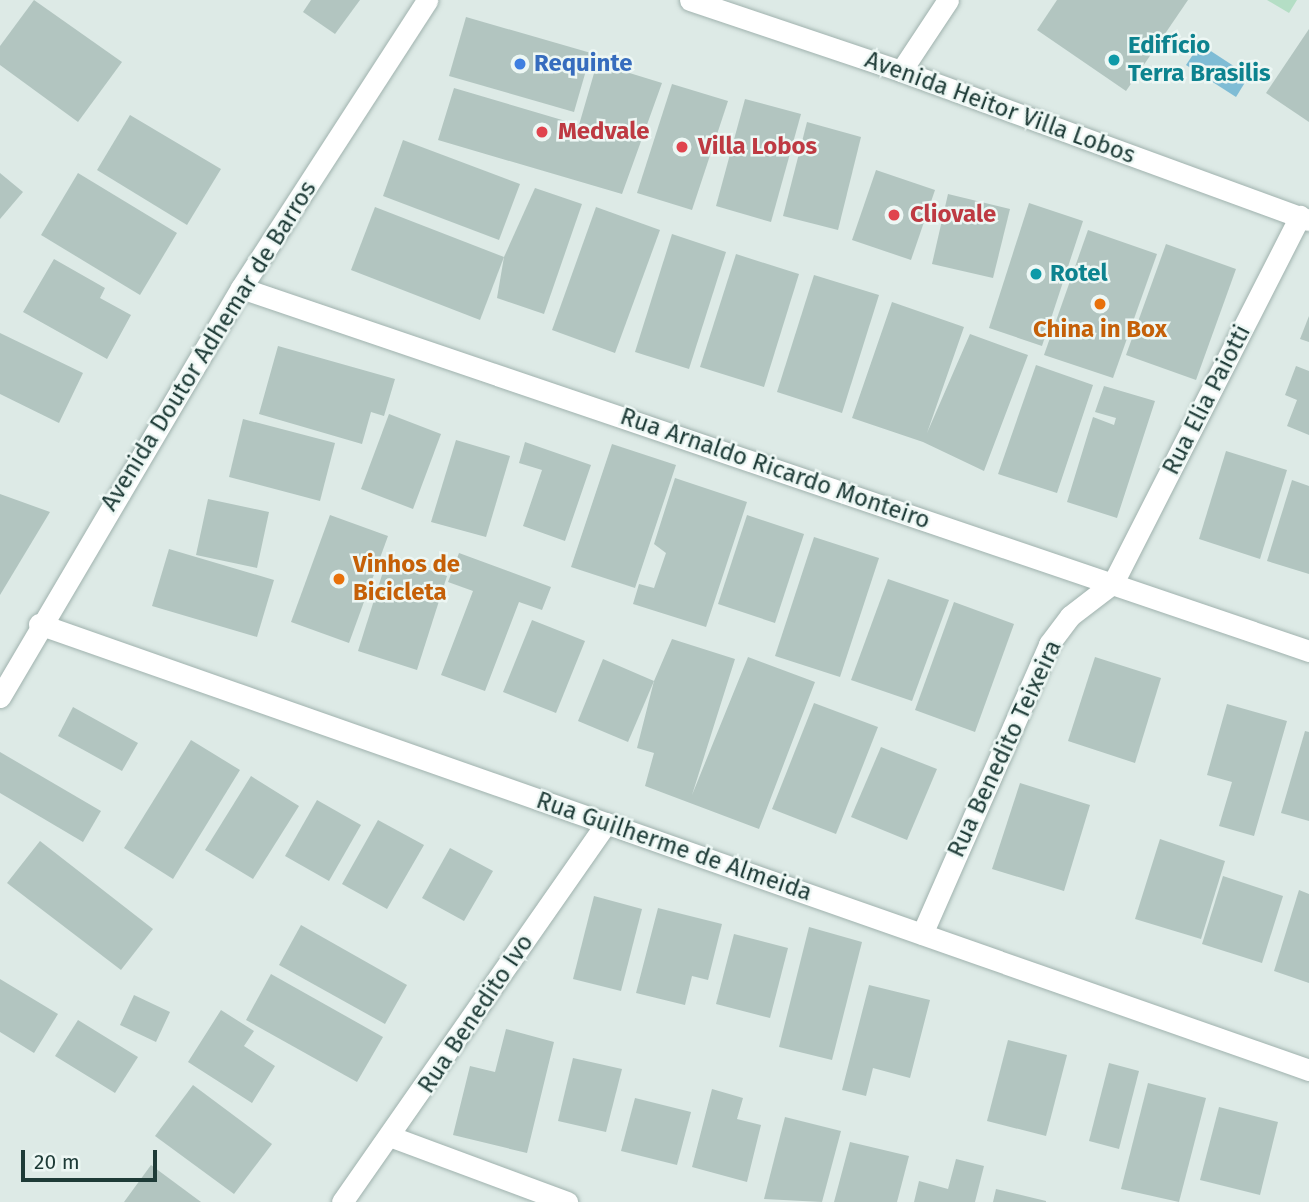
<!DOCTYPE html>
<html>
<head>
<meta charset="utf-8">
<style>
	body { margin:0 }
	#map { position:relative; width:1309px; height:1202px; overflow:hidden; background:#ddeae6; font-family:"Fira Sans",sans-serif }
	div>[style] { position:absolute }
	[style*='--x'] { left:calc(var(--x)*1px); top:calc(var(--y)*1px); width:calc(var(--w)*1px); rotate:calc(var(--a)*1deg) }
	.green>* { inset:0; background:#b4dec5 }
	.water>* { inset:0; background:#7fbcd5 }
	.building>* { inset:0; background:#b2c5c0 }
	.roads { filter:drop-shadow(0 0 2px #a0b2ae) drop-shadow(0 0 2px #a0b2ae) }
	.minor>* { height:21px; margin:-10.5px; padding:0 10.5px; transform-origin:10.5px; border-radius:10.5px; background:#fff }
	.tertiary>* { height:21px; margin:-10.5px; padding:0 10.5px; transform-origin:10.5px; border-radius:10.5px; background:#fff }
	.dots>* { width:19px; height:19px; translate:-50% -50%; box-sizing:border-box; border:4px solid #edf7f4; border-radius:50% }
	span { translate:-50% -50%; white-space:nowrap; text-align:center; line-height:1.15; -webkit-text-stroke:5px #edf7f4; paint-order:stroke }
	.culture-label { font-size:24px; color:#0d838f; font-weight:700 }
	.left { translate:0 -50%; text-align:left }
	.shop-label { font-size:24px; color:#366cbe; font-weight:700 }
	.street-label { font-size:24px; color:#1e3b37 }
	.health-label { font-size:24px; color:#be3a42; font-weight:700 }
	.food-label { font-size:24px; color:#c56008; font-weight:700 }
	.scale { position:absolute; left:21px; top:1150px; width:136px; height:32px; box-sizing:border-box; border:4px solid #1e3b37; border-top:0; padding-left:9px; font-size:21px; line-height:24px; white-space:nowrap; color:#1e3b37; -webkit-text-stroke:5px #edf7f4; paint-order:stroke }
</style>
</head>
<body>
<div id="map">
	<div class="green">
		<div style="clip-path:polygon(1267px 0,1297px 0,1289px 13px)"></div>
	</div>
	<div class="water">
		<div style="clip-path:polygon(1200px 44px,1249px 76px,1236px 97px,1186px 65px)"></div>
	</div>
	<div class="building">
		<div style="clip-path:polygon(34px 0,122px 62px,78px 122px,0 65px,0 46px)"></div>
		<div style="clip-path:polygon(311px 0,360px 0,335px 34px,303px 12px)"></div>
		<div style="clip-path:polygon(1057px 0,1188px 0,1126px 91px,1037px 30px)"></div>
		<div style="clip-path:polygon(466px 17px,591px 53px,574px 112px,449px 76px)"></div>
		<div style="clip-path:polygon(1309px 29px,1309px 122px,1266px 93px)"></div>
		<div style="clip-path:polygon(597px 63px,662px 83px,622px 194px,438px 140px,454px 88px,579px 125px)"></div>
		<div style="clip-path:polygon(672px 84px,728px 101px,692px 210px,637px 193px)"></div>
		<div style="clip-path:polygon(745px 99px,801px 114px,771px 222px,716px 206px)"></div>
		<div style="clip-path:polygon(130px 115px,221px 169px,187px 225px,97px 170px)"></div>
		<div style="clip-path:polygon(807px 122px,861px 137px,838px 230px,783px 216px)"></div>
		<div style="clip-path:polygon(403px 140px,520px 184px,499px 240px,383px 196px)"></div>
		<div style="clip-path:polygon(876px 170px,935px 190px,911px 260px,852px 240px)"></div>
		<div style="clip-path:polygon(0 173px,23px 192px,0 219px)"></div>
		<div style="clip-path:polygon(78px 173px,177px 233px,140px 295px,41px 235px)"></div>
		<div style="clip-path:polygon(535px 188px,582px 204px,544px 314px,497px 298px,504px 257px)"></div>
		<div style="clip-path:polygon(948px 194px,1010px 209px,993px 278px,932px 264px)"></div>
		<div style="clip-path:polygon(1029px 203px,1083px 221px,1042px 346px,989px 328px)"></div>
		<div style="clip-path:polygon(375px 207px,504px 257px,480px 320px,351px 270px)"></div>
		<div style="clip-path:polygon(596px 207px,660px 230px,615px 353px,552px 330px)"></div>
		<div style="clip-path:polygon(1088px 230px,1157px 254px,1113px 378px,1044px 355px)"></div>
		<div style="clip-path:polygon(672px 234px,726px 252px,689px 369px,635px 352px)"></div>
		<div style="clip-path:polygon(1166px 244px,1236px 269px,1196px 380px,1126px 355px)"></div>
		<div style="clip-path:polygon(736px 254px,799px 274px,764px 387px,700px 367px)"></div>
		<div style="clip-path:polygon(54px 259px,105px 288px,100px 298px,131px 315px,107px 359px,23px 312px)"></div>
		<div style="clip-path:polygon(814px 275px,879px 295px,842px 413px,777px 392px)"></div>
		<div style="clip-path:polygon(892px 302px,964px 327px,927px 433px,970px 334px,1028px 355px,984px 471px,923px 442px,852px 418px)"></div>
		<div style="clip-path:polygon(1309px 316px,1309px 342px,1300px 339px)"></div>
		<div style="clip-path:polygon(0 333px,83px 373px,59px 423px,0 394px)"></div>
		<div style="clip-path:polygon(278px 346px,395px 379px,384px 416px,371px 412px,362px 444px,259px 414px)"></div>
		<div style="clip-path:polygon(1036px 365px,1093px 385px,1057px 493px,998px 474px)"></div>
		<div style="clip-path:polygon(1296px 366px,1309px 371px,1309px 435px,1287px 426px,1297px 400px,1285px 395px)"></div>
		<div style="clip-path:polygon(1104px 386px,1155px 401px,1117px 518px,1067px 502px,1093px 417px,1114px 425px,1116px 418px,1095px 412px)"></div>
		<div style="clip-path:polygon(389px 414px,441px 434px,413px 509px,361px 489px)"></div>
		<div style="clip-path:polygon(243px 419px,335px 443px,320px 501px,229px 477px)"></div>
		<div style="clip-path:polygon(456px 440px,510px 456px,486px 537px,431px 522px)"></div>
		<div style="clip-path:polygon(525px 442px,591px 465px,565px 541px,523px 526px,542px 470px,519px 463px)"></div>
		<div style="clip-path:polygon(612px 444px,676px 465px,635px 588px,571px 567px)"></div>
		<div style="clip-path:polygon(1226px 451px,1287px 470px,1260px 559px,1199px 539px)"></div>
		<div style="clip-path:polygon(675px 478px,747px 502px,706px 627px,633px 604px,639px 584px,654px 588px,666px 553px,654px 544px)"></div>
		<div style="clip-path:polygon(1292px 480px,1309px 486px,1309px 574px,1267px 561px)"></div>
		<div style="clip-path:polygon(0 494px,50px 512px,0 595px)"></div>
		<div style="clip-path:polygon(208px 499px,269px 512px,257px 568px,196px 555px)"></div>
		<div style="clip-path:polygon(330px 515px,388px 536px,349px 643px,291px 622px)"></div>
		<div style="clip-path:polygon(747px 515px,804px 534px,775px 623px,718px 604px)"></div>
		<div style="clip-path:polygon(814px 537px,879px 558px,840px 677px,775px 656px)"></div>
		<div style="clip-path:polygon(169px 549px,274px 580px,257px 637px,152px 606px)"></div>
		<div style="clip-path:polygon(459px 553px,551px 587px,542px 610px,519px 602px,485px 691px,441px 675px,473px 591px,448px 582px)"></div>
		<div style="clip-path:polygon(388px 556px,447px 576px,417px 670px,358px 651px)"></div>
		<div style="clip-path:polygon(888px 579px,949px 600px,912px 701px,851px 680px)"></div>
		<div style="clip-path:polygon(954px 602px,1014px 624px,975px 732px,915px 710px)"></div>
		<div style="clip-path:polygon(532px 620px,585px 641px,556px 713px,503px 692px)"></div>
		<div style="clip-path:polygon(672px 639px,735px 659px,692px 795px,748px 657px,815px 682px,759px 829px,645px 786px,654px 753px,637px 748px,654px 681px)"></div>
		<div style="clip-path:polygon(1095px 657px,1161px 678px,1135px 763px,1068px 741px)"></div>
		<div style="clip-path:polygon(603px 659px,654px 681px,628px 742px,578px 721px)"></div>
		<div style="clip-path:polygon(814px 703px,878px 727px,836px 834px,772px 809px)"></div>
		<div style="clip-path:polygon(1227px 704px,1287px 721px,1254px 836px,1219px 826px,1232px 782px,1207px 775px)"></div>
		<div style="clip-path:polygon(73px 707px,138px 743px,122px 771px,58px 736px)"></div>
		<div style="clip-path:polygon(1305px 731px,1309px 732px,1309px 821px,1281px 813px)"></div>
		<div style="clip-path:polygon(191px 740px,240px 770px,173px 879px,124px 848px)"></div>
		<div style="clip-path:polygon(881px 747px,937px 769px,907px 840px,851px 817px)"></div>
		<div style="clip-path:polygon(0 752px,101px 811px,83px 842px,0 793px)"></div>
		<div style="clip-path:polygon(251px 776px,299px 806px,253px 879px,205px 850px)"></div>
		<div style="clip-path:polygon(1020px 783px,1090px 805px,1064px 891px,992px 869px)"></div>
		<div style="clip-path:polygon(317px 800px,361px 825px,329px 881px,285px 856px)"></div>
		<div style="clip-path:polygon(378px 820px,424px 845px,387px 909px,342px 884px)"></div>
		<div style="clip-path:polygon(1160px 839px,1225px 861px,1201px 939px,1135px 919px)"></div>
		<div style="clip-path:polygon(40px 841px,153px 929px,121px 970px,7px 883px)"></div>
		<div style="clip-path:polygon(450px 848px,493px 871px,464px 921px,422px 898px)"></div>
		<div style="clip-path:polygon(1223px 876px,1283px 896px,1262px 963px,1202px 944px)"></div>
		<div style="clip-path:polygon(1299px 890px,1309px 894px,1309px 983px,1274px 971px)"></div>
		<div style="clip-path:polygon(594px 896px,642px 909px,621px 991px,573px 979px)"></div>
		<div style="clip-path:polygon(658px 908px,722px 924px,708px 980px,692px 976px,685px 1005px,636px 993px)"></div>
		<div style="clip-path:polygon(301px 925px,407px 985px,385px 1024px,279px 965px)"></div>
		<div style="clip-path:polygon(809px 927px,862px 942px,832px 1060px,779px 1047px)"></div>
		<div style="clip-path:polygon(734px 934px,788px 948px,770px 1018px,716px 1004px)"></div>
		<div style="clip-path:polygon(271px 974px,383px 1037px,357px 1082px,246px 1020px)"></div>
		<div style="clip-path:polygon(0 979px,58px 1014px,34px 1053px,0 1032px)"></div>
		<div style="clip-path:polygon(869px 985px,930px 1000px,910px 1078px,873px 1068px,866px 1096px,842px 1090px)"></div>
		<div style="clip-path:polygon(134px 995px,170px 1012px,156px 1042px,120px 1025px)"></div>
		<div style="clip-path:polygon(221px 1010px,254px 1031px,244px 1046px,275px 1066px,252px 1103px,188px 1062px)"></div>
		<div style="clip-path:polygon(78px 1020px,138px 1057px,115px 1093px,55px 1056px)"></div>
		<div style="clip-path:polygon(506px 1029px,554px 1042px,527px 1153px,453px 1135px,470px 1066px,495px 1072px)"></div>
		<div style="clip-path:polygon(1008px 1040px,1067px 1055px,1046px 1136px,987px 1121px)"></div>
		<div style="clip-path:polygon(573px 1058px,622px 1069px,606px 1132px,558px 1121px)"></div>
		<div style="clip-path:polygon(1109px 1063px,1139px 1071px,1119px 1149px,1089px 1141px)"></div>
		<div style="clip-path:polygon(1148px 1083px,1206px 1098px,1179px 1202px,1121px 1189px)"></div>
		<div style="clip-path:polygon(193px 1085px,272px 1144px,234px 1194px,155px 1136px)"></div>
		<div style="clip-path:polygon(712px 1089px,743px 1098px,737px 1119px,761px 1125px,747px 1182px,692px 1167px)"></div>
		<div style="clip-path:polygon(635px 1098px,691px 1112px,677px 1165px,621px 1151px)"></div>
		<div style="clip-path:polygon(1219px 1107px,1278px 1122px,1260px 1195px,1200px 1180px)"></div>
		<div style="clip-path:polygon(785px 1117px,841px 1131px,822px 1202px,764px 1199px)"></div>
		<div style="clip-path:polygon(850px 1142px,909px 1156px,897px 1202px,834px 1202px)"></div>
		<div style="clip-path:polygon(956px 1159px,984px 1166px,975px 1202px,914px 1202px,919px 1181px,948px 1189px)"></div>
		<div style="clip-path:polygon(151px 1165px,201px 1202px,124px 1202px)"></div>
		<div style="clip-path:polygon(996px 1189px,1046px 1201px,1046px 1202px,993px 1202px)"></div>
	</div>
	<div class="roads">
		<div class="minor">
			<div style="--x:901;--y:71;--w:85;--a:-56.5"></div>
			<div style="--x:241;--y:288;--w:1128;--a:18.77"></div>
			<div style="--x:39;--y:624;--w:1346;--a:19.35"></div>
			<div style="--x:922;--y:934;--w:317;--a:-66.3"></div>
			<div style="--x:1049;--y:644;--w:35;--a:-53"></div>
			<div style="--x:1070;--y:616;--w:54;--a:-37.5"></div>
			<div style="--x:1113;--y:583;--w:412;--a:-63"></div>
			<div style="--x:392;--y:1137;--w:187;--a:20.4"></div>
			<div style="--x:342;--y:1202;--w:462;--a:-55.1"></div>
		</div>
		<div class="tertiary">
			<div style="--x:690;--y:0;--w:223;--a:18.6"></div>
			<div style="--x:901;--y:71;--w:434;--a:20.1"></div>
			<div style="--x:0;--y:697;--w:475;--a:-59.5"></div>
			<div style="--x:241;--y:288;--w:343;--a:-57.1"></div>
		</div>
	</div>
	<div class="dots">
		<div style="left:1114px;top:60px;background:#0f9aa8"></div>
		<div style="left:520px;top:64px;background:#3f7fe0"></div>
		<div style="left:542px;top:132px;background:#e0444e"></div>
		<div style="left:682px;top:147px;background:#e0444e"></div>
		<div style="left:894px;top:215px;background:#e0444e"></div>
		<div style="left:1036px;top:274px;background:#0f9aa8"></div>
		<div style="left:1100px;top:304px;background:#e8710a"></div>
		<div style="left:339px;top:579px;background:#e8710a"></div>
	</div>
	<div class="culture-label">
		<span class="left" style="left:1128px;top:60px">Edifício<br>Terra Brasilis</span>
		<span class="left" style="left:1050px;top:274px">Rotel</span>
	</div>
	<div class="shop-label">
		<span class="left" style="left:534px;top:64px">Requinte</span>
	</div>
	<div class="street-label">
		<span style="left:1000px;top:108px;rotate:20deg">Avenida Heitor Villa Lobos</span>
		<span style="left:209px;top:346px;rotate:-58deg">Avenida Doutor Adhemar de Barros</span>
		<span style="left:1207px;top:400px;rotate:-63deg">Rua Elia Paiotti</span>
		<span style="left:775px;top:469px;rotate:19deg">Rua Arnaldo Ricardo Monteiro</span>
		<span style="left:1005px;top:749px;rotate:-65deg">Rua Benedito Teixeira</span>
		<span style="left:674px;top:847px;rotate:19deg">Rua Guilherme de Almeida</span>
		<span style="left:476px;top:1014px;rotate:-56deg">Rua Benedito Ivo</span>
	</div>
	<div class="health-label">
		<span class="left" style="left:558px;top:132px">Medvale</span>
		<span class="left" style="left:698px;top:147px">Villa Lobos</span>
		<span class="left" style="left:910px;top:215px">Cliovale</span>
	</div>
	<div class="food-label">
		<span style="left:1100px;top:330px">China in Box</span>
		<span class="left" style="left:353px;top:579px">Vinhos de<br>Bicicleta</span>
	</div>
	<div class="scale">20 m</div>
</div>
</body>
</html>
